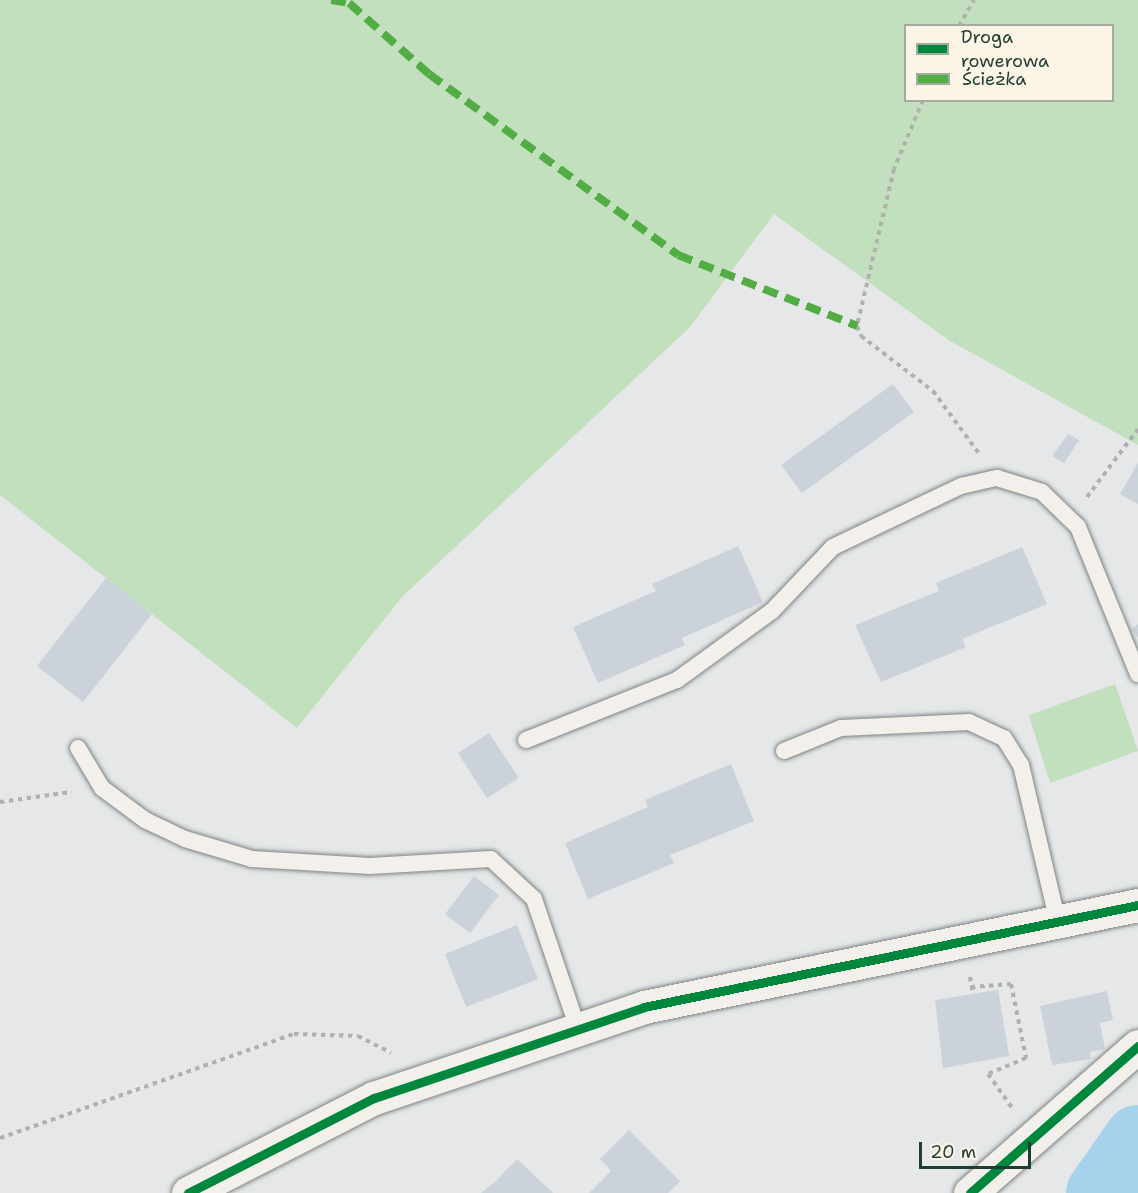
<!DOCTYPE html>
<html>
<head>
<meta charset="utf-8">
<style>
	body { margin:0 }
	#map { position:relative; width:1138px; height:1193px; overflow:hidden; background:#e5e7e8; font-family:"Shantell Sans",sans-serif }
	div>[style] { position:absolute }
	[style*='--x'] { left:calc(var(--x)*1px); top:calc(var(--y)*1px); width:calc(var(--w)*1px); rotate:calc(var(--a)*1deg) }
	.green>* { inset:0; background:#c3e0be }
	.river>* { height:68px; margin:-34px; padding:0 34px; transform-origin:34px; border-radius:34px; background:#a7d2eb }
	.building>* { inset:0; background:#cbd2da }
	.path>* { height:4px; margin-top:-2px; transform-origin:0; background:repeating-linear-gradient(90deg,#aeb1ac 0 4.5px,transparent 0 9px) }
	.roads { filter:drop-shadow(0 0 2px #7e8483) drop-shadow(0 0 2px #7e8483) }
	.lane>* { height:16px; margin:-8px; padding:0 8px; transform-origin:8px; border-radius:8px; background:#f3f0eb }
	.street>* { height:33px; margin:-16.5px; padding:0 16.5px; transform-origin:16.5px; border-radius:16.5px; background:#f3f0eb }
	.secondary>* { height:33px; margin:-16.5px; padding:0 16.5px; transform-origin:16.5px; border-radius:16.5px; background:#f3f0eb }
	.quiet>* { height:8px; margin-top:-4px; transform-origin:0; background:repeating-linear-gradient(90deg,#52ad45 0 15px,transparent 0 23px) }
	.cycleway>* { height:9px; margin:-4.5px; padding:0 4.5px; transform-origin:4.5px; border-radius:4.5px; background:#00873e }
	span { translate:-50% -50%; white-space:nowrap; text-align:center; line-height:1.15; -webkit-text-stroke:4.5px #fcf5e5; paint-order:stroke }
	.legend { position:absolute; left:904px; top:24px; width:210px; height:78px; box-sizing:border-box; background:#fcf5e5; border:2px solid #a4ab9e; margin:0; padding:8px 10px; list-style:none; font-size:18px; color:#1f3d34 }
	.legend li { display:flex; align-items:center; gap:12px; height:30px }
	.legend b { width:30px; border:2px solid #a4ab9e }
	.scale { position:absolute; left:919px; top:1142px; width:112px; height:27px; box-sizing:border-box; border:3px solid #1f3d34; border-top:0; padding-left:8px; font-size:18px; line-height:21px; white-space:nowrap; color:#1f3d34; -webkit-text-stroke:4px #fcf5e5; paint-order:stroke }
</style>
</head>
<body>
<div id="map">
	<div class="green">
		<div style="clip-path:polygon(evenodd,0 0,1138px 0,1138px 445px,950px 341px,774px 214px,690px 327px,402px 597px,297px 728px,0 495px,0 0,906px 26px,1112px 26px,1112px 100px,906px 100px,906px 26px)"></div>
		<div style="clip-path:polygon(1115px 684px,1138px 751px,1050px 783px,1029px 715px)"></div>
	</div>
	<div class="river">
		<div style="--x:1100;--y:1193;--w:66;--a:-54.9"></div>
	</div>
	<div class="building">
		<div style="clip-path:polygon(893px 384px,914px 412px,802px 493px,781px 465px)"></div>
		<div style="clip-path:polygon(1068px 434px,1079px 440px,1064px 463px,1052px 456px)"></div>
		<div style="clip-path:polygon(1138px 463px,1138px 504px,1120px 494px)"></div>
		<div style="clip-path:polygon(738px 546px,763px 602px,682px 638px,685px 645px,598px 683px,573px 627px,656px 591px,652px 584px)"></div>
		<div style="clip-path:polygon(1022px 547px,1047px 604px,962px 639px,966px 647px,881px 682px,855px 625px,939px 591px,936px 583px)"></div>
		<div style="clip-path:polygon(106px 578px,152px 614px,83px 702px,37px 666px)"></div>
		<div style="clip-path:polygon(1138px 624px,1138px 637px,1131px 630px)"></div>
		<div style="clip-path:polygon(489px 733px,519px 778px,487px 798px,458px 753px)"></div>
		<div style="clip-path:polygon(731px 764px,754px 821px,670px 855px,674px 863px,588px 899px,565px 843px,648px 807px,645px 800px)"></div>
		<div style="clip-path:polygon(474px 876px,499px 895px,470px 933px,445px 914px)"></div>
		<div style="clip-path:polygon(517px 925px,538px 979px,466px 1007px,445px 954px)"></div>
		<div style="clip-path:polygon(998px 990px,1009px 1056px,943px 1068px,935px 1000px)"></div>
		<div style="clip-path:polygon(1107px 991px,1113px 1020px,1100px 1023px,1105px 1049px,1090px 1052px,1091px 1059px,1052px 1065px,1040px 1006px)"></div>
		<div style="clip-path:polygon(629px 1130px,680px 1181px,668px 1193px,589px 1193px,611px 1171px,600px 1159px)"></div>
		<div style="clip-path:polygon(517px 1159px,553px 1193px,481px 1193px,495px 1182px)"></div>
	</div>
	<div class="path">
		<div style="--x:959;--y:26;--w:30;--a:-60"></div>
		<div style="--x:923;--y:100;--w:75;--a:112.8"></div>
		<div style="--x:894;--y:169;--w:161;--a:103.3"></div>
		<div style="--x:857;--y:326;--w:11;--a:68"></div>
		<div style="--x:861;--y:336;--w:91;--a:37.4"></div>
		<div style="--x:933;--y:391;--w:79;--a:53.7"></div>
		<div style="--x:1087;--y:497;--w:85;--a:-53.1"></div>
		<div style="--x:0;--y:802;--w:72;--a:-8"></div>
		<div style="--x:970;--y:977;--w:17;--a:80"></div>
		<div style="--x:971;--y:987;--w:40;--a:-4.3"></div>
		<div style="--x:1011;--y:984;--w:76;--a:78.5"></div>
		<div style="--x:1026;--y:1058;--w:41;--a:157.2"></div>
		<div style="--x:988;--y:1074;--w:43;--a:54.5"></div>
		<div style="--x:0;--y:1138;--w:312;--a:-19.5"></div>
		<div style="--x:294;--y:1034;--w:64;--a:1.8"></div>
		<div style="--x:358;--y:1036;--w:37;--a:27"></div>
	</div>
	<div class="roads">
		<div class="lane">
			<div style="--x:526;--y:740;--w:162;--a:-21.7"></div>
			<div style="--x:677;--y:680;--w:117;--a:-36"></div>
			<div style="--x:772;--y:611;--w:88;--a:-46.4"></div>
			<div style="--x:833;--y:547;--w:142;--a:-25.5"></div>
			<div style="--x:961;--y:486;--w:37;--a:-13"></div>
			<div style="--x:997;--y:478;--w:47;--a:17.3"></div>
			<div style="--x:1042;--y:492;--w:50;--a:44.2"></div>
			<div style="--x:1078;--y:527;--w:159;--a:67.8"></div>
			<div style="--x:78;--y:748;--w:47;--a:59"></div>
			<div style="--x:102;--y:788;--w:54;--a:36.7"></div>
			<div style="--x:145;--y:820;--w:44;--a:25.4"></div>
			<div style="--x:185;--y:839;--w:70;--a:16.6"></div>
			<div style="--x:252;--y:859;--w:118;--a:3.4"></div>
			<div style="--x:370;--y:866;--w:121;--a:-3.3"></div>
			<div style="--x:491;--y:859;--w:59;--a:42.9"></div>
			<div style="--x:534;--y:899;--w:137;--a:71.3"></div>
			<div style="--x:784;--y:751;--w:61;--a:-22"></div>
			<div style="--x:841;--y:728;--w:128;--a:-2.7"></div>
			<div style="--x:969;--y:722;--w:38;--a:25"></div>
			<div style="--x:1004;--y:738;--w:32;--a:58"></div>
			<div style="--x:1021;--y:765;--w:158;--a:76.8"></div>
		</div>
		<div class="street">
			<div style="--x:970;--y:1193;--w:223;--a:-41.2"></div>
		</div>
		<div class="secondary">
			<div style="--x:188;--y:1193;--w:209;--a:-27.1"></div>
			<div style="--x:374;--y:1098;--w:285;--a:-18.6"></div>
			<div style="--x:644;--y:1007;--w:504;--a:-11.67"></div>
		</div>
	</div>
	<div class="quiet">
		<div style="--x:331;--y:0;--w:18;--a:9"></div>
		<div style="--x:349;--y:3;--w:107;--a:41.6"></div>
		<div style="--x:429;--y:74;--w:308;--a:36"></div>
		<div style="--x:678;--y:255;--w:193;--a:21.6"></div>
	</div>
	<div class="cycleway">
		<div style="--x:188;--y:1193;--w:209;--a:-27.1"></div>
		<div style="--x:374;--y:1098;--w:285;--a:-18.6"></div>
		<div style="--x:644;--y:1007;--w:504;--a:-11.67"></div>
		<div style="--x:970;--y:1193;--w:223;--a:-41.2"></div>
	</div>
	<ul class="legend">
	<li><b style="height:8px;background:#00873e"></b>Droga rowerowa</li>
	<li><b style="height:8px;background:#52ad45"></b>Ścieżka</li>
	</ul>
	<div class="scale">20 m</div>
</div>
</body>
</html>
